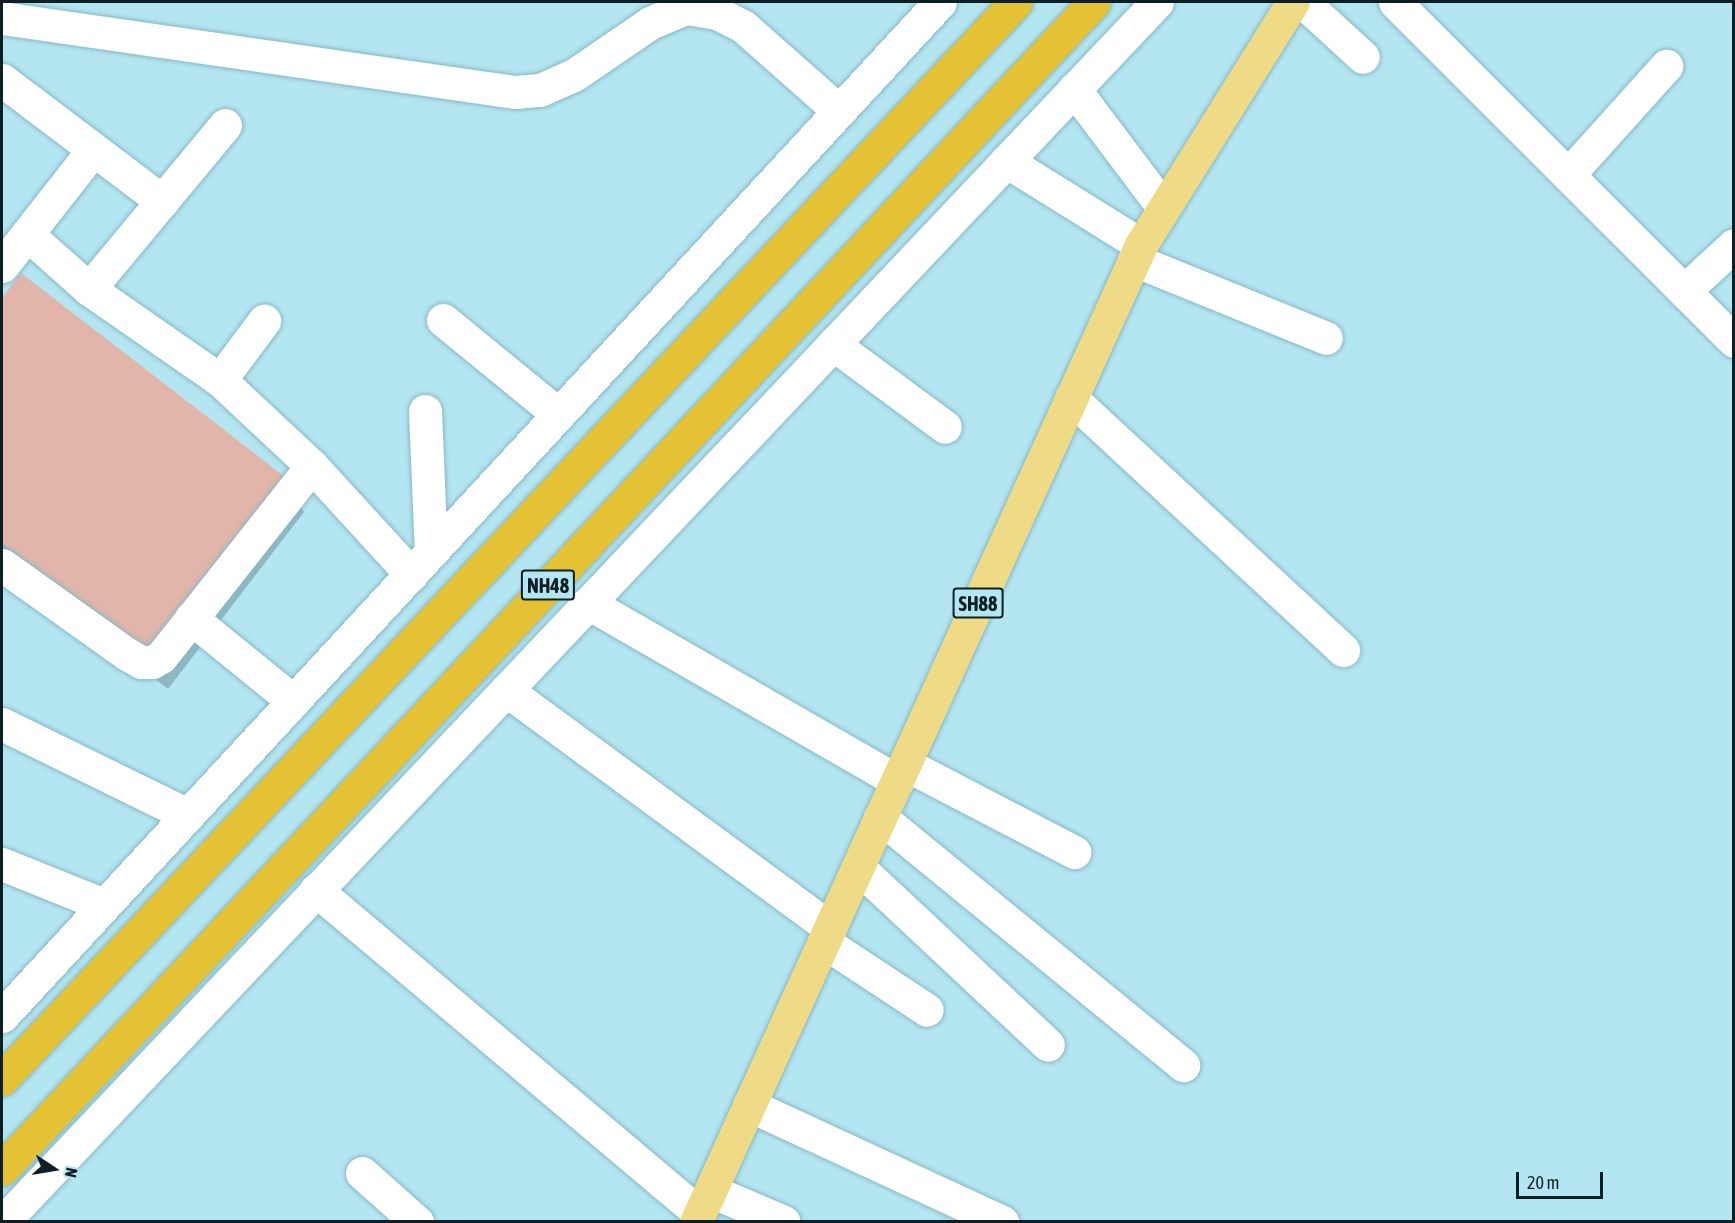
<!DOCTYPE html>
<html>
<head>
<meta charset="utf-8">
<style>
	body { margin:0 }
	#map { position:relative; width:1735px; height:1223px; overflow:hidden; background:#b4e6f2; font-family:"Asap Condensed",sans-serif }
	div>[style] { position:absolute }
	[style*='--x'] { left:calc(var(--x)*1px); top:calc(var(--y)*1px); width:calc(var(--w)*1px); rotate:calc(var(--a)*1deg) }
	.shadow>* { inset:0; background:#0003 }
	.building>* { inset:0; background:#e1b5aa }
	.roads { filter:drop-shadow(0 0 2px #88b9c4) drop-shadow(0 0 2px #88b9c4) }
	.minor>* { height:33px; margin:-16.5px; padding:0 16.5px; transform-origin:16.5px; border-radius:16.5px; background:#fff }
	.major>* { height:33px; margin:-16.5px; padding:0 16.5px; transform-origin:16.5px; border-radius:16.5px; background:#efda85 }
	.highway>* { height:33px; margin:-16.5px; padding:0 16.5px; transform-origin:16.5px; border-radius:16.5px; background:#e5c234 }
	span { translate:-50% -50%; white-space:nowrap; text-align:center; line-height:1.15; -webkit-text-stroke:4.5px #b4e6f2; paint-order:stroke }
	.shield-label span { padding:2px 4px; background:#b4e6f2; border:2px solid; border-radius:4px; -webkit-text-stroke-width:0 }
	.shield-label { font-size:20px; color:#0b1f24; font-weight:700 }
	.frame { position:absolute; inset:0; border:3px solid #0b1f24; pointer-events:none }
	.north { position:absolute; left:24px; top:1139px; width:60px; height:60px; -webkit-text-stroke:4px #b4e6f2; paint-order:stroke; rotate:102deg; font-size:16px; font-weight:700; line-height:24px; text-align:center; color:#0b1f24 }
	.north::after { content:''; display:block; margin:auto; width:21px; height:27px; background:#0b1f24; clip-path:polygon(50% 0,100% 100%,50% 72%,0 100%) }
	.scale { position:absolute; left:1516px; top:1172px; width:87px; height:27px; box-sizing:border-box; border:3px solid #0b1f24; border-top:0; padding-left:8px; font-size:18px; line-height:21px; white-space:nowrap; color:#0b1f24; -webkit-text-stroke:4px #b4e6f2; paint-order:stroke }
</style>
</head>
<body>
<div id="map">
	<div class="shadow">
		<div style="clip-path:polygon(21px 275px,284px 478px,304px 512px,168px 689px,2px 561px,2px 301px)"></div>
	</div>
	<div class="building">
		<div style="clip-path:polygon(21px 273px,285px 477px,148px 656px,2px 543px,2px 298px)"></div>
	</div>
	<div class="roads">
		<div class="minor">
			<div style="--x:1303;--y:2;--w:81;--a:42.5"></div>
			<div style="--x:1395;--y:2;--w:479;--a:45"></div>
			<div style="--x:2;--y:18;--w:518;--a:8.21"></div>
			<div style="--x:515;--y:92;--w:25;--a:-5"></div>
			<div style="--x:540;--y:90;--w:37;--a:-24"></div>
			<div style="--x:574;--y:75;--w:92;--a:-34.4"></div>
			<div style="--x:650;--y:23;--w:39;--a:-23"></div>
			<div style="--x:686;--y:8;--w:31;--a:9"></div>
			<div style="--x:717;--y:13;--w:30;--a:27"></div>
			<div style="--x:744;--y:27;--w:127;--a:41.5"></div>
			<div style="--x:2;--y:80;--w:201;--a:37.1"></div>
			<div style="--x:1074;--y:89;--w:148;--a:53"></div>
			<div style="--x:1006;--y:161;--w:159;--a:31.9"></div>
			<div style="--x:1568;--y:175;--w:147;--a:-48"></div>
			<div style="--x:27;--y:234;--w:83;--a:41.6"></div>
			<div style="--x:89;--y:289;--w:160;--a:34.8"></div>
			<div style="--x:220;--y:380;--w:126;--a:43.1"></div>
			<div style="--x:312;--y:466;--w:147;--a:47.5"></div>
			<div style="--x:1134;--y:260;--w:207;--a:22.1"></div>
			<div style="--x:2;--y:266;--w:147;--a:-51.9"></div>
			<div style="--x:89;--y:289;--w:213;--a:-50.3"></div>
			<div style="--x:1684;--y:291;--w:68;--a:-42.6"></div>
			<div style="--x:443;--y:320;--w:149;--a:39.3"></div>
			<div style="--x:833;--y:344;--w:139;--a:36.5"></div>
			<div style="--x:220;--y:380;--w:74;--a:-53.3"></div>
			<div style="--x:1071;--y:398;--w:371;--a:42.8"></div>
			<div style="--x:425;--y:411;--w:141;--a:87.6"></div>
			<div style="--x:2;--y:565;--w:153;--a:35.5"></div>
			<div style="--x:127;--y:654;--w:16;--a:30"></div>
			<div style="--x:141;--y:662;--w:11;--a:0"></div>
			<div style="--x:152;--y:662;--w:10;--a:-29"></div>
			<div style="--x:161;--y:657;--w:243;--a:-51.7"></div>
			<div style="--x:588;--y:603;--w:357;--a:29.9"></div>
			<div style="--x:191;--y:618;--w:132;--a:39.1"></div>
			<div style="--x:506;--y:690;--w:402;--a:36.3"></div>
			<div style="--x:2;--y:724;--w:207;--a:26.1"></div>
			<div style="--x:905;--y:764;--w:191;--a:27.5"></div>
			<div style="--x:880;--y:817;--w:392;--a:39.3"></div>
			<div style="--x:2;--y:864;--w:110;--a:21.9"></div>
			<div style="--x:858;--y:867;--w:260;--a:43.1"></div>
			<div style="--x:316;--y:890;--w:502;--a:40.16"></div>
			<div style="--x:824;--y:942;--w:123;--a:33.4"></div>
			<div style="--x:2;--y:1016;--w:1381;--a:-47.23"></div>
			<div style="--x:749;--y:1105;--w:279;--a:24.8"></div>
			<div style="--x:362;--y:1173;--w:74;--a:41.7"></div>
			<div style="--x:711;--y:1191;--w:79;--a:23"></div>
			<div style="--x:3;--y:1222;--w:1679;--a:-46.59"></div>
		</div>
		<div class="major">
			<div style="--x:696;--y:1222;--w:1074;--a:-65.51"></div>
			<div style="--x:1141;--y:245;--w:287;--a:-58"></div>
		</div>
		<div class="highway">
			<div style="--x:2;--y:1079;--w:1479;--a:-46.73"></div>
			<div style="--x:2;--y:1169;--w:1598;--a:-46.9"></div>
		</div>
	</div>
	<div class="shield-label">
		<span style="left:548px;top:585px">NH48</span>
		<span style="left:978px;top:603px">SH88</span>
	</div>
	<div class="frame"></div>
	<div class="north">N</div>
	<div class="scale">20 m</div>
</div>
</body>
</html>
